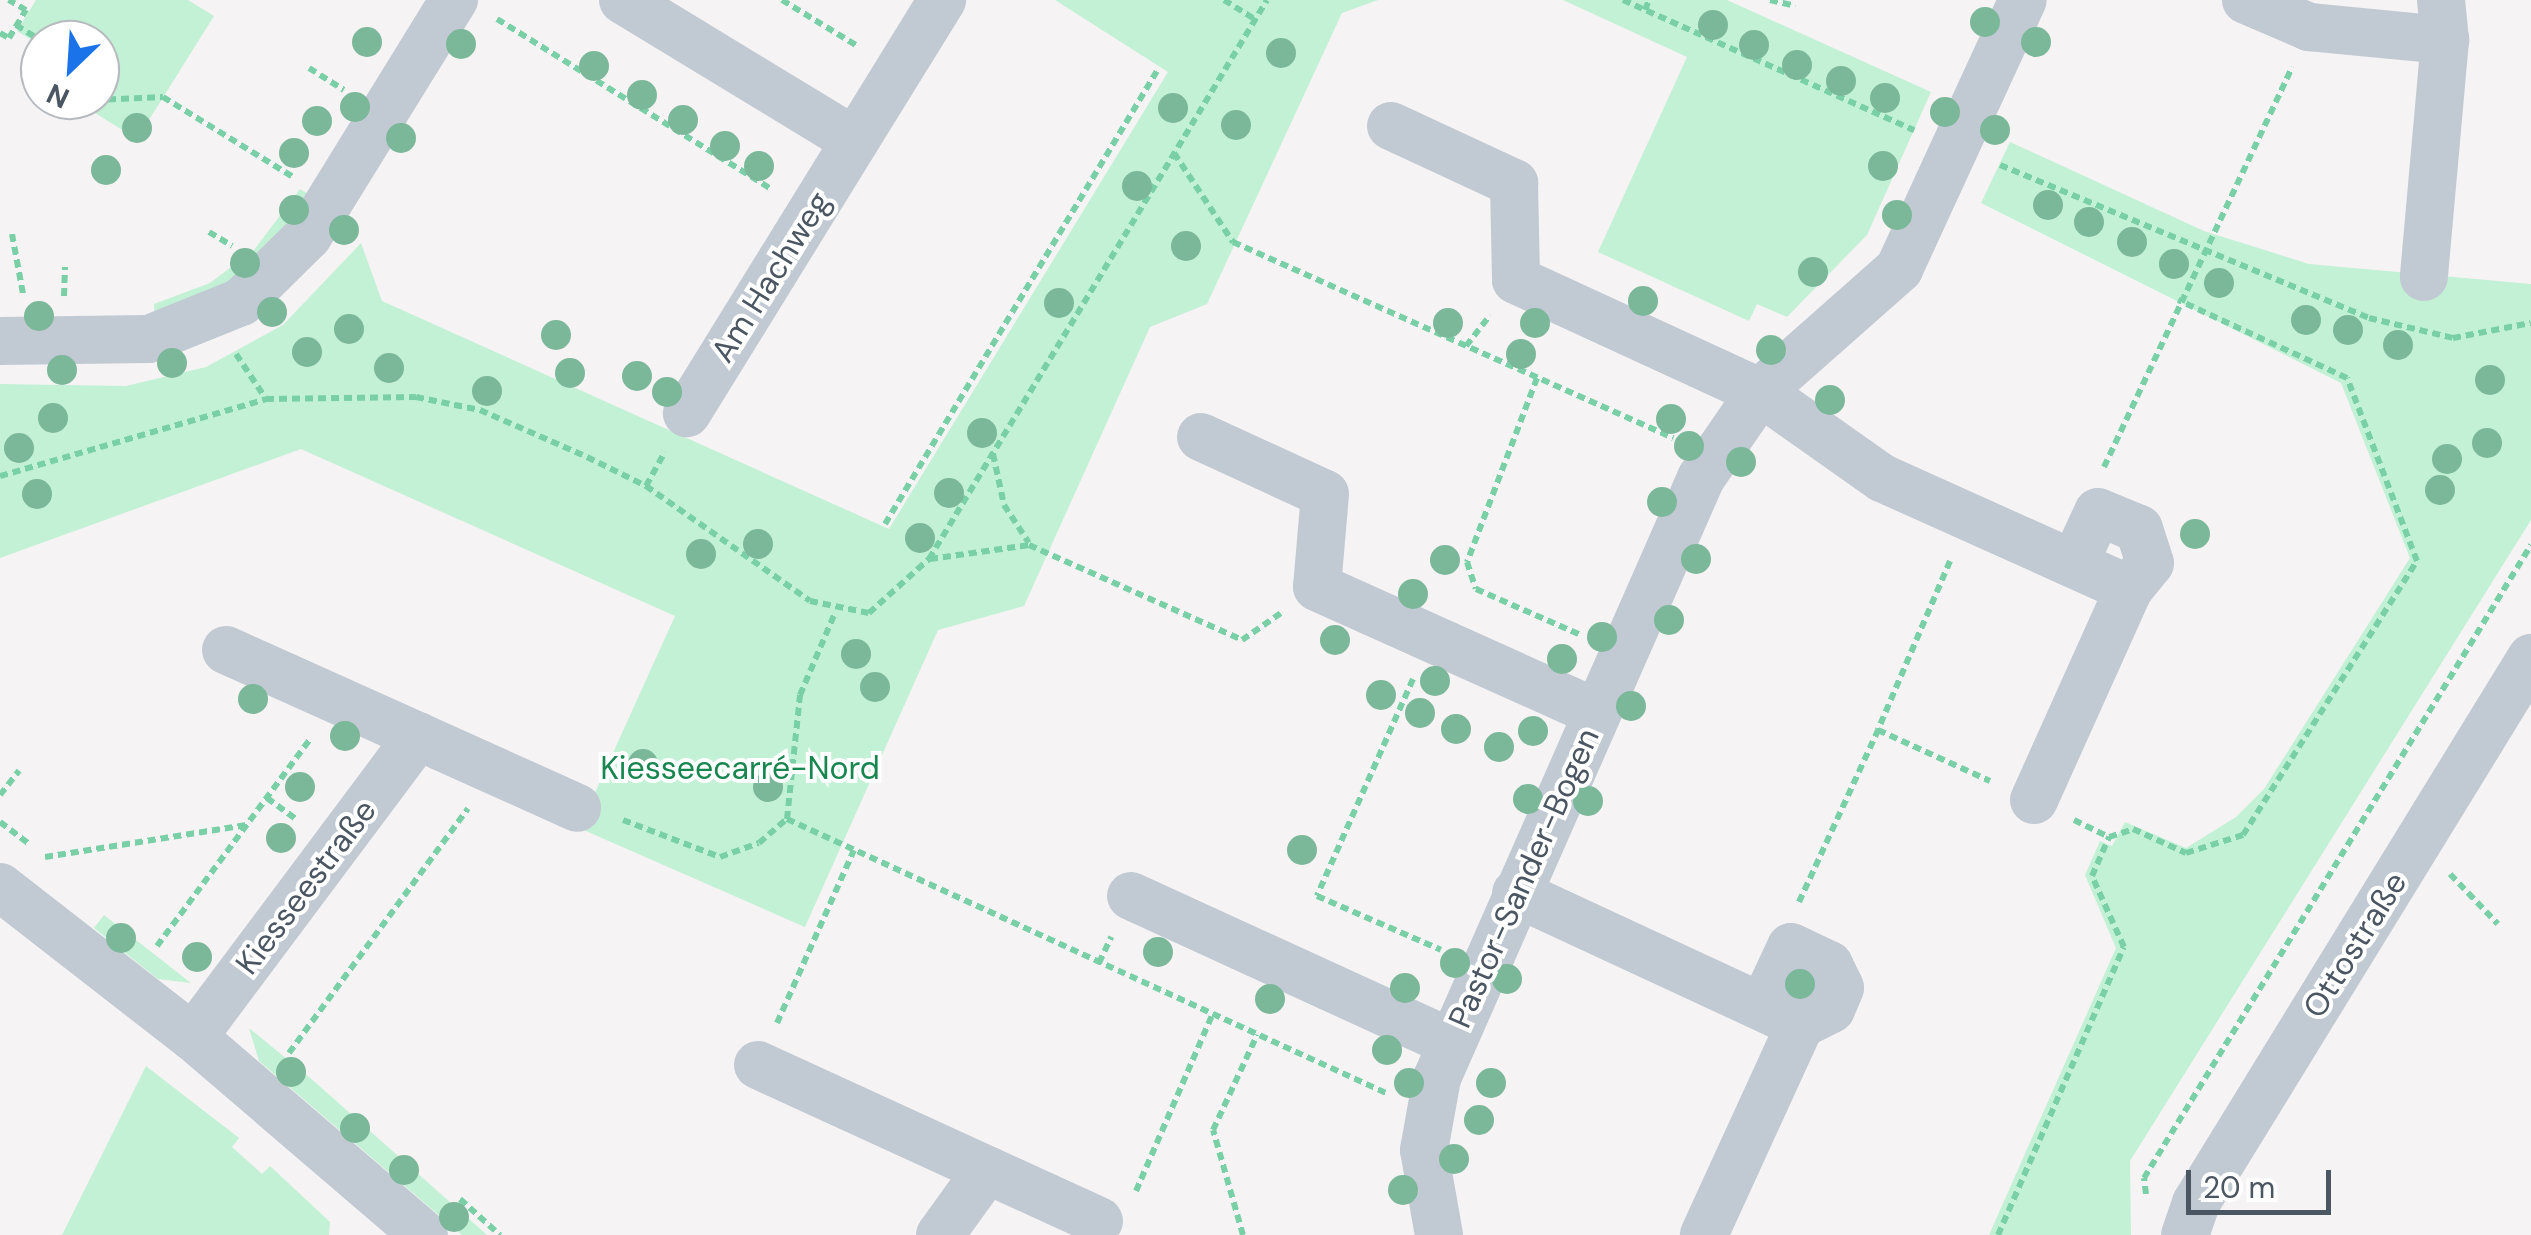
<!DOCTYPE html>
<html>
<head>
<meta charset="utf-8">
<style>
	body { margin:0 }
	#map { position:relative; width:2531px; height:1235px; overflow:hidden; background:#f5f3f3; font-family:"DM Sans",sans-serif }
	div>[style] { position:absolute }
	[style*='--x'] { left:calc(var(--x)*1px); top:calc(var(--y)*1px); width:calc(var(--w)*1px); rotate:calc(var(--a)*1deg) }
	.green>* { inset:0; background:#c3f1d5 }
	.path>* { height:6px; margin-top:-3px; transform-origin:0; background:repeating-linear-gradient(90deg,#7ad0a6 0 8px,transparent 0 13px) }
	.minor>* { height:48px; margin:-24px; padding:0 24px; transform-origin:24px; border-radius:24px; background:#c1cad2 }
	.trees>* { width:30px; height:30px; margin:-15px; border-radius:50%; background:#7bb799 }
	span { translate:-50% -50%; white-space:nowrap; text-align:center; line-height:1.15; -webkit-text-stroke:8px #fff; paint-order:stroke }
	.street-label { font-size:32px; color:#4a5661 }
	.park-label { font-size:32px; color:#17864f }
	.north { position:absolute; left:20px; top:20px; width:100px; height:100px; box-sizing:border-box; background:#fff; border:2px solid #b7bbc0; border-radius:50%; rotate:205deg; font-size:28px; font-weight:700; line-height:40px; text-align:center; color:#4a5661 }
	.north::after { content:''; display:block; margin:auto; width:35px; height:45px; background:#1a73e8; clip-path:polygon(50% 0,100% 100%,50% 72%,0 100%) }
	.scale { position:absolute; left:2186px; top:1170px; width:145px; height:45px; box-sizing:border-box; border:5px solid #4a5661; border-top:0; padding-left:12px; font-size:30px; line-height:35px; white-space:nowrap; color:#4a5661; -webkit-text-stroke:8px #fff; paint-order:stroke }
</style>
</head>
<body>
<div id="map">
	<div class="green">
		<div style="clip-path:polygon(36px 0,188px 0,214px 16px,137px 139px,74px 100px,100px 100px,100px 40px,40px 45px,17px 31px)"></div>
		<div style="clip-path:polygon(1055px 0,1378px 0,1342px 13px,1207px 304px,1150px 327px,1024px 606px,938px 630px,805px 927px,579px 828px,675px 616px,301px 449px,0 558px,0 384px,126px 386px,206px 367px,283px 325px,361px 243px,382px 301px,889px 529px,1168px 72px)"></div>
		<div style="clip-path:polygon(1563px 0,1727px 0,1931px 92px,1867px 235px,1787px 317px,1757px 304px,1749px 321px,1598px 252px,1687px 57px)"></div>
		<div style="clip-path:polygon(2010px 142px,2204px 231px,2309px 264px,2531px 284px,2531px 520px,2130px 1161px,2131px 1235px,1989px 1235px,2116px 948px,2085px 875px,2100px 841px,2112px 846px,2125px 822px,2186px 848px,2236px 817px,2264px 789px,2410px 558px,2341px 383px,1981px 203px)"></div>
		<div style="clip-path:polygon(300px 189px,310px 195px,289px 229px,240px 276px,155px 317px,154px 304px,210px 283px,254px 250px)"></div>
		<div style="clip-path:polygon(104px 915px,191px 983px,158px 979px,94px 928px)"></div>
		<div style="clip-path:polygon(249px 1028px,316px 1083px,487px 1235px,462px 1235px,259px 1061px)"></div>
		<div style="clip-path:polygon(146px 1066px,239px 1138px,232px 1147px,262px 1174px,270px 1166px,330px 1222px,329px 1235px,62px 1235px)"></div>
	</div>
	<div class="path">
		<div style="--x:782;--y:0;--w:90;--a:31.4"></div>
		<div style="--x:1224;--y:0;--w:36;--a:32"></div>
		<div style="--x:1623;--y:0;--w:319;--a:24.1"></div>
		<div style="--x:1770;--y:0;--w:26;--a:13"></div>
		<div style="--x:1645;--y:10;--w:11;--a:-68"></div>
		<div style="--x:497;--y:19;--w:322;--a:31.8"></div>
		<div style="--x:16;--y:25;--w:28;--a:32"></div>
		<div style="--x:0;--y:33;--w:10;--a:29"></div>
		<div style="--x:9;--y:38;--w:33;--a:-59"></div>
		<div style="--x:26;--y:10;--w:20;--a:-150"></div>
		<div style="--x:309;--y:68;--w:41;--a:32.2"></div>
		<div style="--x:95;--y:100;--w:68;--a:-2.5"></div>
		<div style="--x:163;--y:97;--w:153;--a:31.6"></div>
		<div style="--x:1174;--y:153;--w:107;--a:56.5"></div>
		<div style="--x:1233;--y:242;--w:482;--a:24"></div>
		<div style="--x:2000;--y:165;--w:399;--a:22.5"></div>
		<div style="--x:2369;--y:318;--w:86;--a:13.4"></div>
		<div style="--x:2453;--y:338;--w:79;--a:-10.9"></div>
		<div style="--x:209;--y:232;--w:27;--a:31"></div>
		<div style="--x:12;--y:234;--w:61;--a:79.6"></div>
		<div style="--x:64;--y:296;--w:29;--a:-88"></div>
		<div style="--x:1466;--y:346;--w:39;--a:-52"></div>
		<div style="--x:236;--y:354;--w:54;--a:56.3"></div>
		<div style="--x:1537;--y:378;--w:197;--a:110.8"></div>
		<div style="--x:1467;--y:562;--w:28;--a:72"></div>
		<div style="--x:1476;--y:589;--w:115;--a:23.7"></div>
		<div style="--x:993;--y:454;--w:52;--a:77.8"></div>
		<div style="--x:1004;--y:505;--w:45;--a:56.7"></div>
		<div style="--x:2104;--y:467;--w:442;--a:-64.8"></div>
		<div style="--x:0;--y:476;--w:277;--a:-16.1"></div>
		<div style="--x:266;--y:399;--w:150;--a:-0.8"></div>
		<div style="--x:416;--y:397;--w:65;--a:11.5"></div>
		<div style="--x:480;--y:410;--w:117;--a:23.7"></div>
		<div style="--x:587;--y:457;--w:66;--a:26.2"></div>
		<div style="--x:646;--y:486;--w:200;--a:35"></div>
		<div style="--x:810;--y:601;--w:60;--a:11.5"></div>
		<div style="--x:869;--y:613;--w:81;--a:-42"></div>
		<div style="--x:929;--y:559;--w:653;--a:-58.84"></div>
		<div style="--x:646;--y:486;--w:39;--a:-61"></div>
		<div style="--x:885;--y:524;--w:528;--a:-59.02"></div>
		<div style="--x:930;--y:559;--w:100;--a:-8"></div>
		<div style="--x:1029;--y:545;--w:233;--a:24"></div>
		<div style="--x:1242;--y:640;--w:47;--a:-34.7"></div>
		<div style="--x:1950;--y:561;--w:184;--a:113.1"></div>
		<div style="--x:1878;--y:730;--w:123;--a:24.5"></div>
		<div style="--x:1413;--y:679;--w:237;--a:113.9"></div>
		<div style="--x:1317;--y:896;--w:135;--a:23.5"></div>
		<div style="--x:0;--y:795;--w:31;--a:-52"></div>
		<div style="--x:267;--y:798;--w:37;--a:36"></div>
		<div style="--x:787;--y:819;--w:659;--a:24.58"></div>
		<div style="--x:623;--y:820;--w:104;--a:20.9"></div>
		<div style="--x:720;--y:857;--w:41;--a:-19.7"></div>
		<div style="--x:759;--y:843;--w:37;--a:-41"></div>
		<div style="--x:787;--y:819;--w:125;--a:-84"></div>
		<div style="--x:800;--y:695;--w:89;--a:-66.9"></div>
		<div style="--x:2074;--y:820;--w:39;--a:26"></div>
		<div style="--x:2109;--y:837;--w:25;--a:-18"></div>
		<div style="--x:2133;--y:829;--w:58;--a:24.4"></div>
		<div style="--x:2186;--y:853;--w:60;--a:-17.5"></div>
		<div style="--x:2243;--y:835;--w:325;--a:-57.6"></div>
		<div style="--x:2417;--y:561;--w:196;--a:-110.9"></div>
		<div style="--x:2347;--y:378;--w:186;--a:-155.2"></div>
		<div style="--x:0;--y:822;--w:38;--a:37"></div>
		<div style="--x:45;--y:857;--w:204;--a:-9"></div>
		<div style="--x:2450;--y:874;--w:69;--a:46.2"></div>
		<div style="--x:1799;--y:902;--w:189;--a:-65.3"></div>
		<div style="--x:157;--y:946;--w:259;--a:-53.5"></div>
		<div style="--x:1099;--y:963;--w:29;--a:-65"></div>
		<div style="--x:777;--y:1023;--w:189;--a:-66"></div>
		<div style="--x:289;--y:1053;--w:303;--a:-53.8"></div>
		<div style="--x:1136;--y:1191;--w:192;--a:-66.6"></div>
		<div style="--x:2146;--y:1194;--w:16;--a:-97"></div>
		<div style="--x:2144;--y:1178;--w:742;--a:-58.56"></div>
		<div style="--x:460;--y:1199;--w:54;--a:42"></div>
		<div style="--x:1243;--y:1235;--w:109;--a:-105.9"></div>
		<div style="--x:1213;--y:1130;--w:105;--a:-65.1"></div>
		<div style="--x:1998;--y:1235;--w:314;--a:-66.4"></div>
		<div style="--x:2124;--y:947;--w:78;--a:-114.3"></div>
		<div style="--x:2092;--y:876;--w:43;--a:-66.4"></div>
	</div>
	<div class="minor">
		<div style="--x:623;--y:0;--w:271;--a:31.3"></div>
		<div style="--x:855;--y:141;--w:320;--a:121.7"></div>
		<div style="--x:2246;--y:0;--w:69;--a:23.2"></div>
		<div style="--x:2309;--y:27;--w:137;--a:5.5"></div>
		<div style="--x:2445;--y:40;--w:238;--a:95.1"></div>
		<div style="--x:2441;--y:0;--w:40;--a:84.3"></div>
		<div style="--x:1391;--y:126;--w:136;--a:24.9"></div>
		<div style="--x:1514;--y:183;--w:97;--a:88.8"></div>
		<div style="--x:1516;--y:280;--w:268;--a:24.7"></div>
		<div style="--x:1760;--y:392;--w:149;--a:35.2"></div>
		<div style="--x:1882;--y:478;--w:271;--a:24.2"></div>
		<div style="--x:2129;--y:589;--w:33;--a:-51"></div>
		<div style="--x:2150;--y:563;--w:36;--a:-108"></div>
		<div style="--x:2139;--y:529;--w:44;--a:-157.5"></div>
		<div style="--x:2098;--y:512;--w:57;--a:114.8"></div>
		<div style="--x:855;--y:141;--w:166;--a:-58.3"></div>
		<div style="--x:0;--y:341;--w:149;--a:-0.8"></div>
		<div style="--x:149;--y:339;--w:99;--a:-21.9"></div>
		<div style="--x:241;--y:302;--w:94;--a:-44.6"></div>
		<div style="--x:308;--y:236;--w:278;--a:-58.3"></div>
		<div style="--x:1201;--y:437;--w:136;--a:24.7"></div>
		<div style="--x:1325;--y:494;--w:93;--a:94.9"></div>
		<div style="--x:1317;--y:587;--w:307;--a:24.2"></div>
		<div style="--x:226;--y:650;--w:385;--a:24.2"></div>
		<div style="--x:2034;--y:800;--w:231;--a:-65.8"></div>
		<div style="--x:0;--y:887;--w:244;--a:37.9"></div>
		<div style="--x:193;--y:1037;--w:304;--a:40.6"></div>
		<div style="--x:1516;--y:893;--w:313;--a:24.9"></div>
		<div style="--x:1800;--y:1025;--w:231;--a:114.6"></div>
		<div style="--x:1131;--y:896;--w:353;--a:24.6"></div>
		<div style="--x:1763;--y:1007;--w:66;--a:-65"></div>
		<div style="--x:1791;--y:947;--w:42;--a:25.3"></div>
		<div style="--x:1829;--y:965;--w:25;--a:64"></div>
		<div style="--x:1840;--y:988;--w:23;--a:113"></div>
		<div style="--x:1831;--y:1009;--w:35;--a:153"></div>
		<div style="--x:193;--y:1037;--w:376;--a:-53.2"></div>
		<div style="--x:758;--y:1065;--w:375;--a:24.6"></div>
		<div style="--x:940;--y:1235;--w:80;--a:-54.1"></div>
		<div style="--x:1439;--y:1235;--w:86;--a:-100"></div>
		<div style="--x:1424;--y:1150;--w:73;--a:-79.8"></div>
		<div style="--x:1437;--y:1078;--w:656;--a:-66.25"></div>
		<div style="--x:1701;--y:478;--w:104;--a:-55.5"></div>
		<div style="--x:1760;--y:392;--w:186;--a:-41.5"></div>
		<div style="--x:1899;--y:269;--w:296;--a:-65.3"></div>
		<div style="--x:2185;--y:1235;--w:34;--a:-71"></div>
		<div style="--x:2196;--y:1203;--w:640;--a:-58.42"></div>
	</div>
	<div class="trees">
		<div style="left:1985px;top:22px"></div>
		<div style="left:1713px;top:25px"></div>
		<div style="left:367px;top:42px"></div>
		<div style="left:2036px;top:42px"></div>
		<div style="left:461px;top:44px"></div>
		<div style="left:1754px;top:45px"></div>
		<div style="left:1281px;top:53px"></div>
		<div style="left:1797px;top:65px"></div>
		<div style="left:594px;top:66px"></div>
		<div style="left:1841px;top:81px"></div>
		<div style="left:642px;top:95px"></div>
		<div style="left:1885px;top:98px"></div>
		<div style="left:355px;top:107px"></div>
		<div style="left:1173px;top:108px"></div>
		<div style="left:1945px;top:112px"></div>
		<div style="left:683px;top:120px"></div>
		<div style="left:317px;top:121px"></div>
		<div style="left:1236px;top:125px"></div>
		<div style="left:137px;top:128px"></div>
		<div style="left:1995px;top:130px"></div>
		<div style="left:401px;top:138px"></div>
		<div style="left:725px;top:146px"></div>
		<div style="left:294px;top:153px"></div>
		<div style="left:759px;top:166px"></div>
		<div style="left:1883px;top:166px"></div>
		<div style="left:106px;top:170px"></div>
		<div style="left:1137px;top:186px"></div>
		<div style="left:2048px;top:205px"></div>
		<div style="left:294px;top:210px"></div>
		<div style="left:1897px;top:215px"></div>
		<div style="left:2089px;top:222px"></div>
		<div style="left:344px;top:230px"></div>
		<div style="left:2132px;top:242px"></div>
		<div style="left:1186px;top:246px"></div>
		<div style="left:245px;top:263px"></div>
		<div style="left:2174px;top:264px"></div>
		<div style="left:1813px;top:272px"></div>
		<div style="left:2219px;top:283px"></div>
		<div style="left:1643px;top:301px"></div>
		<div style="left:1059px;top:303px"></div>
		<div style="left:272px;top:312px"></div>
		<div style="left:39px;top:316px"></div>
		<div style="left:2306px;top:320px"></div>
		<div style="left:1448px;top:323px"></div>
		<div style="left:1535px;top:323px"></div>
		<div style="left:349px;top:329px"></div>
		<div style="left:2348px;top:330px"></div>
		<div style="left:556px;top:335px"></div>
		<div style="left:2398px;top:345px"></div>
		<div style="left:1771px;top:350px"></div>
		<div style="left:307px;top:352px"></div>
		<div style="left:1521px;top:354px"></div>
		<div style="left:172px;top:363px"></div>
		<div style="left:389px;top:368px"></div>
		<div style="left:62px;top:370px"></div>
		<div style="left:570px;top:373px"></div>
		<div style="left:637px;top:376px"></div>
		<div style="left:2490px;top:380px"></div>
		<div style="left:487px;top:391px"></div>
		<div style="left:667px;top:392px"></div>
		<div style="left:1830px;top:400px"></div>
		<div style="left:53px;top:418px"></div>
		<div style="left:1671px;top:419px"></div>
		<div style="left:982px;top:433px"></div>
		<div style="left:2487px;top:443px"></div>
		<div style="left:1689px;top:446px"></div>
		<div style="left:19px;top:448px"></div>
		<div style="left:2447px;top:459px"></div>
		<div style="left:1741px;top:462px"></div>
		<div style="left:2440px;top:490px"></div>
		<div style="left:949px;top:493px"></div>
		<div style="left:37px;top:494px"></div>
		<div style="left:1662px;top:502px"></div>
		<div style="left:2195px;top:534px"></div>
		<div style="left:920px;top:538px"></div>
		<div style="left:758px;top:544px"></div>
		<div style="left:701px;top:554px"></div>
		<div style="left:1696px;top:559px"></div>
		<div style="left:1445px;top:560px"></div>
		<div style="left:1413px;top:594px"></div>
		<div style="left:1669px;top:620px"></div>
		<div style="left:1602px;top:637px"></div>
		<div style="left:1335px;top:640px"></div>
		<div style="left:856px;top:654px"></div>
		<div style="left:1562px;top:659px"></div>
		<div style="left:1435px;top:681px"></div>
		<div style="left:875px;top:687px"></div>
		<div style="left:1381px;top:695px"></div>
		<div style="left:253px;top:699px"></div>
		<div style="left:1631px;top:706px"></div>
		<div style="left:1420px;top:713px"></div>
		<div style="left:1456px;top:729px"></div>
		<div style="left:1533px;top:731px"></div>
		<div style="left:345px;top:736px"></div>
		<div style="left:1499px;top:747px"></div>
		<div style="left:643px;top:764px"></div>
		<div style="left:300px;top:787px"></div>
		<div style="left:768px;top:787px"></div>
		<div style="left:1528px;top:799px"></div>
		<div style="left:1588px;top:801px"></div>
		<div style="left:281px;top:838px"></div>
		<div style="left:1302px;top:850px"></div>
		<div style="left:121px;top:938px"></div>
		<div style="left:1158px;top:952px"></div>
		<div style="left:197px;top:957px"></div>
		<div style="left:1455px;top:963px"></div>
		<div style="left:1507px;top:979px"></div>
		<div style="left:1800px;top:984px"></div>
		<div style="left:1405px;top:988px"></div>
		<div style="left:1270px;top:999px"></div>
		<div style="left:1387px;top:1050px"></div>
		<div style="left:291px;top:1072px"></div>
		<div style="left:1409px;top:1083px"></div>
		<div style="left:1491px;top:1083px"></div>
		<div style="left:1479px;top:1120px"></div>
		<div style="left:355px;top:1128px"></div>
		<div style="left:1454px;top:1159px"></div>
		<div style="left:404px;top:1170px"></div>
		<div style="left:1403px;top:1190px"></div>
		<div style="left:454px;top:1217px"></div>
	</div>
	<div class="street-label">
		<span style="left:771px;top:277px;rotate:-58deg">Am Hachweg</span>
		<span style="left:1524px;top:878px;rotate:-66deg">Pastor-Sander-Bogen</span>
		<span style="left:306px;top:887px;rotate:-53deg">Kiesseestraße</span>
		<span style="left:2355px;top:945px;rotate:-58deg">Ottostraße</span>
	</div>
	<div class="park-label">
		<span style="left:740px;top:768px">Kiesseecarré-Nord</span>
	</div>
	<div class="north">N</div>
	<div class="scale">20 m</div>
</div>
</body>
</html>
